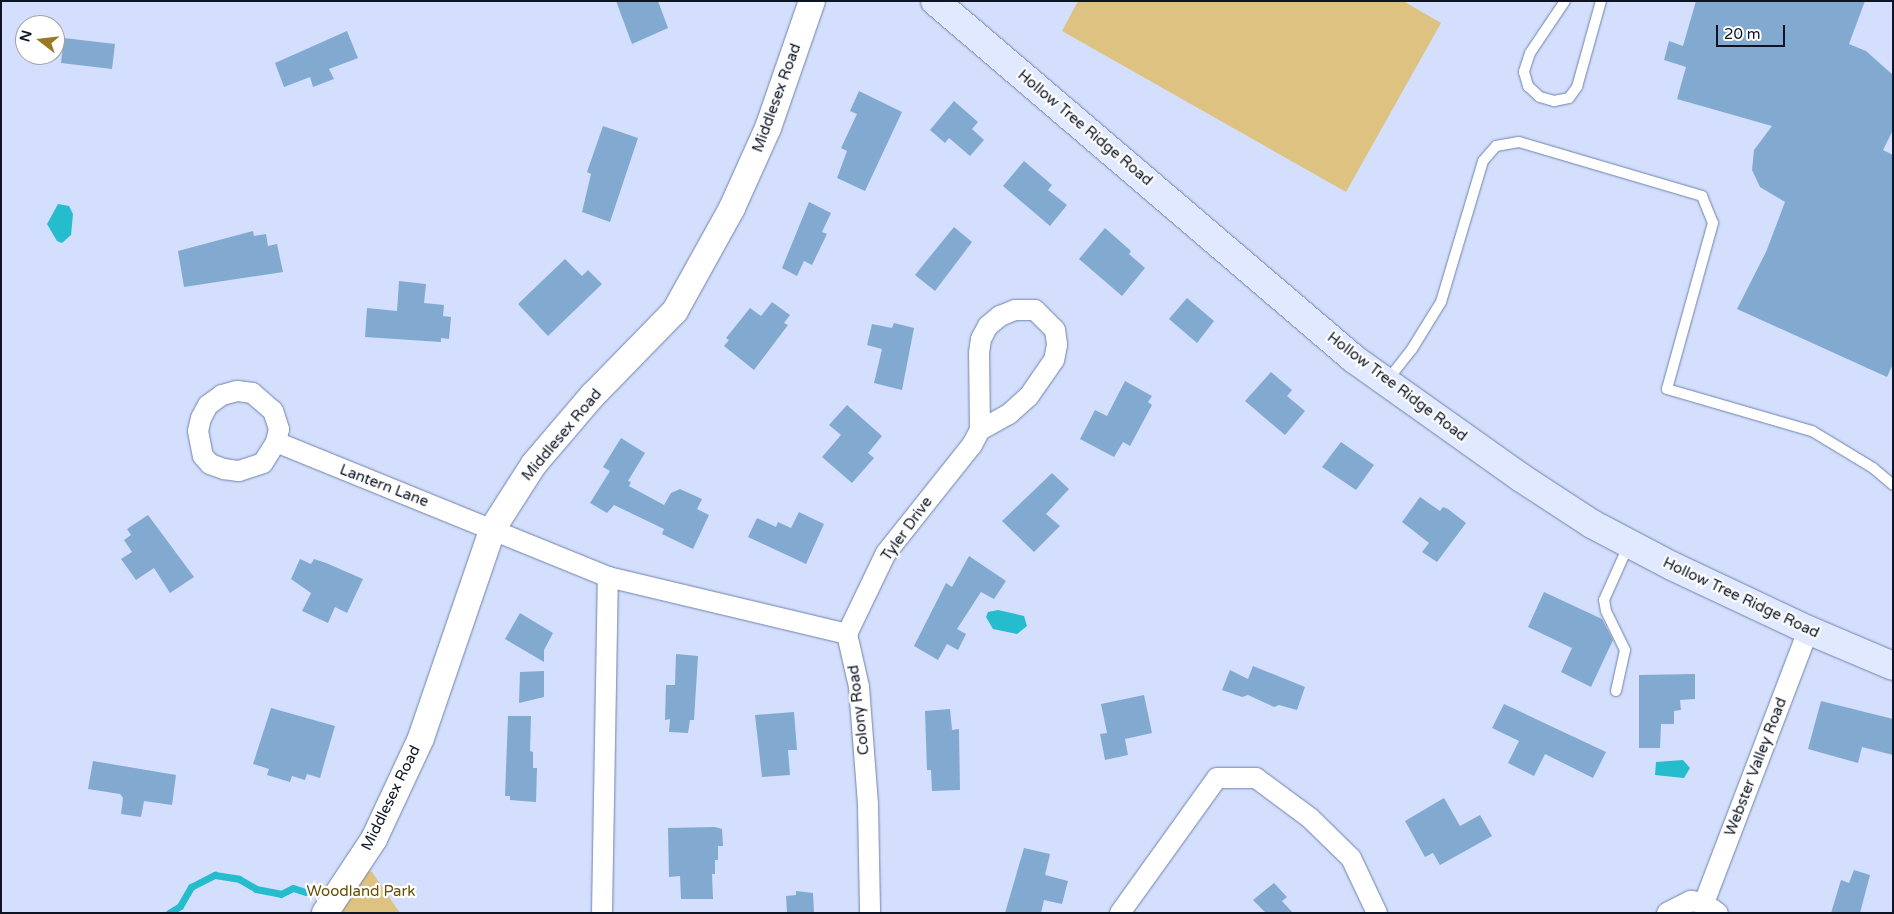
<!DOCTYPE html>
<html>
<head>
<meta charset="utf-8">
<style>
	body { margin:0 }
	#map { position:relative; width:1894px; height:914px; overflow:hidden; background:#d3dffc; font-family:"Varela Round",sans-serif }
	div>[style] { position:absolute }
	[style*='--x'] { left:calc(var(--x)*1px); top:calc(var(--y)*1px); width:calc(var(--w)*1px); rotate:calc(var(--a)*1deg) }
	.green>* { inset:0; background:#dec281 }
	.water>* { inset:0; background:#25bcce }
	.stream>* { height:7px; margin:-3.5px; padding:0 3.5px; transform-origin:3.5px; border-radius:3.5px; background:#25bcce }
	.building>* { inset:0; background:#82aad0 }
	.roads { filter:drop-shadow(0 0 1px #7182ae) drop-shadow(0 0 1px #7182ae) }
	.service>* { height:10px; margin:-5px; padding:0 5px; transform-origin:5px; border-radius:5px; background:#fff }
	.minor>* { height:20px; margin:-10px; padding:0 10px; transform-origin:10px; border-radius:10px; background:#fff }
	.tertiary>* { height:26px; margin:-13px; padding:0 13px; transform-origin:13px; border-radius:13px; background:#fff }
	.secondary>* { height:28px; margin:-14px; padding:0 14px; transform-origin:14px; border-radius:14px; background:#e0e9ff }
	span { translate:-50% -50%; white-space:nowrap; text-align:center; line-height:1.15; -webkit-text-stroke:4.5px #fff; paint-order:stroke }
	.street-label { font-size:15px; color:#0d1424 }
	.park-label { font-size:15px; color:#664e00 }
	.frame { position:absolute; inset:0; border:2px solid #0d1424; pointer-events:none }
	.north { position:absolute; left:15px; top:15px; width:50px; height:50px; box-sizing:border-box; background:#fff; border:1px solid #9ea1a7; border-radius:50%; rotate:286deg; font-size:14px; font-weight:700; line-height:20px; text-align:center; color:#0d1424 }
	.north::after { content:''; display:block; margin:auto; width:18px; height:22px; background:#997a23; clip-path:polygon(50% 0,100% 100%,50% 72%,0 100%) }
	.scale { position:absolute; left:1716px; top:25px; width:69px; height:22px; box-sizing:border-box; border:2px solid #0d1424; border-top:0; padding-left:6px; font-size:15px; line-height:18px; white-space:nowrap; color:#0d1424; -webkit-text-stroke:4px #fff; paint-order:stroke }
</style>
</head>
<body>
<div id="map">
	<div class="green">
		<div style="clip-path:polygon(1078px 1px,1403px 1px,1441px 23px,1346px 192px,1062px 31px)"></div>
		<div style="clip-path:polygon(354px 867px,372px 872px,400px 913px,309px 913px)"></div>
	</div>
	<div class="water">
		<div style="clip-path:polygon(58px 204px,69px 206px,73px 214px,71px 235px,62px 243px,57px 241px,47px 224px)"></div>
		<div style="clip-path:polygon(998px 610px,1024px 616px,1027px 626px,1017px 634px,993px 629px,986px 617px,988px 612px)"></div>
		<div style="clip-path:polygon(1683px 760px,1690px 768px,1684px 778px,1655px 775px,1656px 762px)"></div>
	</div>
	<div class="stream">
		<div style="--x:169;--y:913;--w:13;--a:-32"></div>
		<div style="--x:180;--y:906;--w:22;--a:-60"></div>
		<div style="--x:191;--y:887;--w:27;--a:-27"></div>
		<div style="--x:215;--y:875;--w:24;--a:9"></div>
		<div style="--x:239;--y:879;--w:20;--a:30"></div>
		<div style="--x:256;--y:889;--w:25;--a:11"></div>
		<div style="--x:281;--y:894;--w:13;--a:-27"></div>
		<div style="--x:293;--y:888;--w:13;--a:18"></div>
	</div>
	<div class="building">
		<div style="clip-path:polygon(616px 1px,658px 1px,668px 28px,632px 44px)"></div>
		<div style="clip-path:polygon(1696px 1px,1865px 1px,1849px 44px,1866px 51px,1893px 75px,1893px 130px,1883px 150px,1893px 155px,1893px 364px,1887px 377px,1737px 309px,1766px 252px,1785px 202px,1760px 187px,1752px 170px,1754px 150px,1772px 126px,1677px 99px,1686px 67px,1664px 60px,1669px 41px,1683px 46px)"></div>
		<div style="clip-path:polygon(347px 31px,358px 58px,329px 69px,334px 79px,313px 87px,310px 77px,284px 87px,275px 63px)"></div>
		<div style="clip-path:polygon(64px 38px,115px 44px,112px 69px,61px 63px)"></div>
		<div style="clip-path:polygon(859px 91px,902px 112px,865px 191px,837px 178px,847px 151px,841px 148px,857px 114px,850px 111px)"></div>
		<div style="clip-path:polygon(954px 101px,978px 122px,972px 129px,984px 140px,970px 156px,949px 138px,945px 143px,930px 130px)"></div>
		<div style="clip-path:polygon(603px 126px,638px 138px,610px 222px,582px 212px,591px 174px,587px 172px)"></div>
		<div style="clip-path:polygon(1024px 161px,1052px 185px,1048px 190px,1067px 205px,1050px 226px,1003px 186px)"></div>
		<div style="clip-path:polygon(809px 202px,831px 213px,822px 232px,827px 234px,812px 265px,804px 261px,797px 276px,782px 268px)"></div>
		<div style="clip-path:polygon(954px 227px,972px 242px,935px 291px,915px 275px)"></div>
		<div style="clip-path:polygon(1105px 228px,1131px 251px,1129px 254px,1145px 268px,1122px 296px,1079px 259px)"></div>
		<div style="clip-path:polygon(253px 231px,254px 236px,266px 234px,268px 246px,277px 244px,283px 272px,184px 287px,178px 251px)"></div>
		<div style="clip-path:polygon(565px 259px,582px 276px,588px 270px,602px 284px,548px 336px,518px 304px)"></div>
		<div style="clip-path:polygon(399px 281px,426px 284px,424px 303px,444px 305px,443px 316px,451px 317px,449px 339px,441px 338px,441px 342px,365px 337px,367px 308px,397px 311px)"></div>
		<div style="clip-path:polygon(1187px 298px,1214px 321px,1197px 343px,1169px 319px)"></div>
		<div style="clip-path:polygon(772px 302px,790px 315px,784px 323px,788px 325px,754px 370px,724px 346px,729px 340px,726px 338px,750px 308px,761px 316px)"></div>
		<div style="clip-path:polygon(894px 323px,914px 328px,902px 390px,874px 383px,882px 349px,867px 345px,872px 324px,892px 328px)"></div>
		<div style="clip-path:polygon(1271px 372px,1292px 390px,1287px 396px,1305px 411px,1285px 435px,1245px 401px)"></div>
		<div style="clip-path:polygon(1125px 381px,1152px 396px,1148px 402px,1152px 405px,1130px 446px,1123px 442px,1114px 457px,1080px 439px,1095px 410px,1107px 416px)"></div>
		<div style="clip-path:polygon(847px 405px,882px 436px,868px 453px,874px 458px,852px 483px,822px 457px,841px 435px,829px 425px)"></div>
		<div style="clip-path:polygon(621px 438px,645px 453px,628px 481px,631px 482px,629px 486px,664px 505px,671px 493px,680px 489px,702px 499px,697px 509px,709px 515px,693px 549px,662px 534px,664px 529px,614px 505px,607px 513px,590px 503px,610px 471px,603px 467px)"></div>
		<div style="clip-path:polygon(1341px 442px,1374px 465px,1356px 490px,1322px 467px)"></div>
		<div style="clip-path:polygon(1052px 473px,1069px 489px,1046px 514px,1060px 526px,1034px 552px,1002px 521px)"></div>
		<div style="clip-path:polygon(1420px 497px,1440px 511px,1443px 507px,1448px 509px,1466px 523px,1437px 562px,1422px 552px,1429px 543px,1402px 522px)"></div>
		<div style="clip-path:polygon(799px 512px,824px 524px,806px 564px,748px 537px,757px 518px,776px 527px,778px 522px,791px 528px)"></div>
		<div style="clip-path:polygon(148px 515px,194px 577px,170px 593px,154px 568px,136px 580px,121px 559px,132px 552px,124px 540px,131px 535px,127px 529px)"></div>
		<div style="clip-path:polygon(969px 556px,1006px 581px,994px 599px,981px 592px,957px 629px,966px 634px,958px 650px,947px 644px,938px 660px,914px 646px,946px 583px,952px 587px)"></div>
		<div style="clip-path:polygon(300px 559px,311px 564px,314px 559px,326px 563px,363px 579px,347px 613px,335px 607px,328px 623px,302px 611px,311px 593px,291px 579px)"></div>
		<div style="clip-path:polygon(1544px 592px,1602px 619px,1613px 640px,1591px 687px,1561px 672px,1572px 648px,1528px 627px)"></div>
		<div style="clip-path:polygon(520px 613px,553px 633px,544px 650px,544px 662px,505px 639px)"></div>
		<div style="clip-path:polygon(676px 654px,698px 656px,694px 720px,690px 720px,688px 733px,669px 732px,670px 719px,665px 720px,666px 685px,675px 685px)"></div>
		<div style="clip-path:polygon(1253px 666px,1305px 687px,1297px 710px,1279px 705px,1274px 707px,1248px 695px,1242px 697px,1222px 690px,1230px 670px,1248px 679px)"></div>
		<div style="clip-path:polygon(544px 671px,544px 697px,519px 703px,520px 672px)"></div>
		<div style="clip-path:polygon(1695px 674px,1695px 699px,1680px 700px,1681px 710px,1674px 711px,1674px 724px,1661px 724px,1660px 748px,1639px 748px,1639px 675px)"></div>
		<div style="clip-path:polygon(1144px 695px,1152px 733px,1125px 739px,1128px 755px,1105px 760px,1100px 734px,1107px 733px,1101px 704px)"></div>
		<div style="clip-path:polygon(1821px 701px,1893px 719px,1893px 755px,1862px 747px,1858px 763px,1808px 749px)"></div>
		<div style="clip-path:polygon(1504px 704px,1606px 752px,1593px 778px,1545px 754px,1534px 776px,1508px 763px,1519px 741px,1492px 728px)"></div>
		<div style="clip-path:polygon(271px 708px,335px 726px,320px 778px,307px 774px,305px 780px,292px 776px,290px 782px,267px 775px,269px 769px,253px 764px)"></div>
		<div style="clip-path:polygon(950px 709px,952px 730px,959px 729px,960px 790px,932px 791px,931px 770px,927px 770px,925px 711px)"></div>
		<div style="clip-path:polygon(794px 712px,797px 750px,788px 750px,790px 775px,762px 777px,755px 715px)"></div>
		<div style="clip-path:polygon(508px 716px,531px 716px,530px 751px,533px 752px,533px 768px,537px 768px,536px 802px,510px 800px,510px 796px,505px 796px)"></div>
		<div style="clip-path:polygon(93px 761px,176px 775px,172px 805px,144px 801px,141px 817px,121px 814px,123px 798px,120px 794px,88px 789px)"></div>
		<div style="clip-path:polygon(1444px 798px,1460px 826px,1480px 815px,1492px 836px,1440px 865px,1433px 853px,1425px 857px,1405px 821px)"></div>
		<div style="clip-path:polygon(715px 827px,722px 829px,723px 846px,718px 846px,718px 860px,715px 860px,715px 874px,712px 874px,713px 899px,681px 899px,680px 876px,669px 877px,668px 828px)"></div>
		<div style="clip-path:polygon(1024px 848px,1050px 854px,1045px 875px,1068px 881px,1062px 904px,1044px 900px,1041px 913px,1005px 913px)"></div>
		<div style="clip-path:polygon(1854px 870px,1870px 875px,1860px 913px,1831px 913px,1841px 880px,1849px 883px)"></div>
		<div style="clip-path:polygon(1274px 883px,1287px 897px,1282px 901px,1293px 913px,1266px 913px,1253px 900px)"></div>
		<div style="clip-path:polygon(796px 891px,813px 893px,814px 913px,787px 913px,786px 896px,796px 895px)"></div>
	</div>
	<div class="roads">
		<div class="service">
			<div style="--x:1565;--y:1;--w:63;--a:123.9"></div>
			<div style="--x:1530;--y:53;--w:20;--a:108"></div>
			<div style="--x:1524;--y:72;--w:15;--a:74"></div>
			<div style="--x:1528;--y:86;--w:16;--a:43"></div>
			<div style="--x:1540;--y:97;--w:15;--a:16"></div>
			<div style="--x:1554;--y:101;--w:15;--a:-11"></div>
			<div style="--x:1569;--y:98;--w:14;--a:-54"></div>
			<div style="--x:1577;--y:87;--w:89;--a:-74.4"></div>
			<div style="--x:1386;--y:382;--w:42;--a:-51.8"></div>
			<div style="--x:1412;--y:349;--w:55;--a:-58.3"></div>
			<div style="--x:1441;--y:302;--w:147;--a:-73.4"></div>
			<div style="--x:1483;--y:161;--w:20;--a:-49"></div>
			<div style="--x:1496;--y:146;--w:23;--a:-10"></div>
			<div style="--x:1519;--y:142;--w:191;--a:16.4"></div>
			<div style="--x:1702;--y:196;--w:29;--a:68"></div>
			<div style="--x:1713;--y:223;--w:172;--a:105.5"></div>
			<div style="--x:1667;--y:389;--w:151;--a:16.2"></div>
			<div style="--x:1812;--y:431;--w:71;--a:31.2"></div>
			<div style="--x:1873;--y:468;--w:26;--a:40"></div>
			<div style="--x:1616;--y:691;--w:42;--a:-77.6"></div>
			<div style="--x:1625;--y:650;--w:43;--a:-116"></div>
			<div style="--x:1606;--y:611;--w:11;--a:-100"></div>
			<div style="--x:1604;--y:600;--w:61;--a:-65.9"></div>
		</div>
		<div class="minor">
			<div style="--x:276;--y:442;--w:13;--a:-77"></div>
			<div style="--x:279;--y:429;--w:19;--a:-108"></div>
			<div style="--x:273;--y:411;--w:28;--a:-139"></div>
			<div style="--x:252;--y:393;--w:15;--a:-172"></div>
			<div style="--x:237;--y:391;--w:16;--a:165"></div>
			<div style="--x:222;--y:395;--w:17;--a:144"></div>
			<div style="--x:208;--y:405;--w:15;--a:118"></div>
			<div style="--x:201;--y:418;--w:13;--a:103"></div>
			<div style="--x:198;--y:431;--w:25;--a:79"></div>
			<div style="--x:203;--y:456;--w:11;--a:49"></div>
			<div style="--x:210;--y:464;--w:15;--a:20"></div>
			<div style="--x:224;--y:469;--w:15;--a:8"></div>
			<div style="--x:239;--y:471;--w:25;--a:-18"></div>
			<div style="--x:263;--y:463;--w:25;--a:-58"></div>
			<div style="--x:276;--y:442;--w:358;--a:22.1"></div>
			<div style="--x:608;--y:577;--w:246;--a:13.4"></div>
			<div style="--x:847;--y:634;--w:90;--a:-64.3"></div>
			<div style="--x:886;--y:553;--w:138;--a:-51.5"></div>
			<div style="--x:972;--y:445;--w:17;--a:-62"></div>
			<div style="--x:980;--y:430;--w:77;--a:-90.7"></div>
			<div style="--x:979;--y:353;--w:14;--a:-82"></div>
			<div style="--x:981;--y:339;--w:15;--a:-62"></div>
			<div style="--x:988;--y:326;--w:16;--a:-40"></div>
			<div style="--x:1000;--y:316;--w:16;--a:-22"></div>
			<div style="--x:1015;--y:310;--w:20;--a:0"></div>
			<div style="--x:1035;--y:310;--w:28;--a:45"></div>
			<div style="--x:1055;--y:330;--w:15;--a:82"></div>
			<div style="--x:1057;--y:345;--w:15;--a:101"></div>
			<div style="--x:1054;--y:360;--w:44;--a:124.8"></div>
			<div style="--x:1029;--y:396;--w:27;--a:138"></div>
			<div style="--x:1009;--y:414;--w:33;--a:151"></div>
			<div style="--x:847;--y:634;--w:54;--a:77.2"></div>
			<div style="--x:859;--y:687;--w:118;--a:85.6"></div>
			<div style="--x:868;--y:805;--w:108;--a:88.9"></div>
			<div style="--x:1704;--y:903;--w:292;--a:-69.1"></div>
			<div style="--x:602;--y:913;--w:336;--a:-89"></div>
			<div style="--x:1120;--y:913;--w:166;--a:-54.3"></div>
			<div style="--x:1217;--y:778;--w:39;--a:0"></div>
			<div style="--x:1256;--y:778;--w:67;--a:36.5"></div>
			<div style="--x:1310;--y:818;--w:57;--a:44.3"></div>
			<div style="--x:1351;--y:858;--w:61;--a:64.7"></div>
			<div style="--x:1667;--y:913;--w:27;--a:-27"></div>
			<div style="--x:1691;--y:901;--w:13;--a:9"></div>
			<div style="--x:1704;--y:903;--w:17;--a:36"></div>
		</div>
		<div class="tertiary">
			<div style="--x:325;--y:913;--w:89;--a:-56.5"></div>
			<div style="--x:374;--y:839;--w:111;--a:-65"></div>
			<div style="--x:421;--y:738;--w:222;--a:-71.1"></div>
			<div style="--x:493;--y:528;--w:76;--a:-57.4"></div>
			<div style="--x:534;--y:464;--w:91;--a:-49.5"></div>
			<div style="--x:593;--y:395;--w:117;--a:-45.7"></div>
			<div style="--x:675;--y:311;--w:118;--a:-61"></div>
			<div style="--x:732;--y:208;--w:88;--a:-65.8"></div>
			<div style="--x:768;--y:128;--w:134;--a:-70.9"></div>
		</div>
		<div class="secondary">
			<div style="--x:935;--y:1;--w:551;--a:40.51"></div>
			<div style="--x:1354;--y:359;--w:204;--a:35.4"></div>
			<div style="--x:1520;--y:477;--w:86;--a:33.1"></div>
			<div style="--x:1592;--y:524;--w:90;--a:27.7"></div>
			<div style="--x:1672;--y:566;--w:150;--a:25.2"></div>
			<div style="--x:1808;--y:630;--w:92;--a:23"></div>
		</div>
	</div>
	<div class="street-label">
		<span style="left:777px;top:98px;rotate:-70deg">Middlesex Road</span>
		<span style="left:1085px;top:128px;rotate:40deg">Hollow Tree Ridge Road</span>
		<span style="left:1397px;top:387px;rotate:37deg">Hollow Tree Ridge Road</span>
		<span style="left:562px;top:435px;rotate:-50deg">Middlesex Road</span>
		<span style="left:384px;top:486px;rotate:21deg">Lantern Lane</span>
		<span style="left:907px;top:529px;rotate:-54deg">Tyler Drive</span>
		<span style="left:1741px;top:598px;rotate:25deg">Hollow Tree Ridge Road</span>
		<span style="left:859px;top:710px;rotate:-97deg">Colony Road</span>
		<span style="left:1756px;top:767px;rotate:-69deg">Webster Valley Road</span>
		<span style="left:391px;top:798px;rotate:-64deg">Middlesex Road</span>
	</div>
	<div class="park-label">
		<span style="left:361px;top:892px">Woodland Park</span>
	</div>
	<div class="frame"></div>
	<div class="north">N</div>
	<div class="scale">20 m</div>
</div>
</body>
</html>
